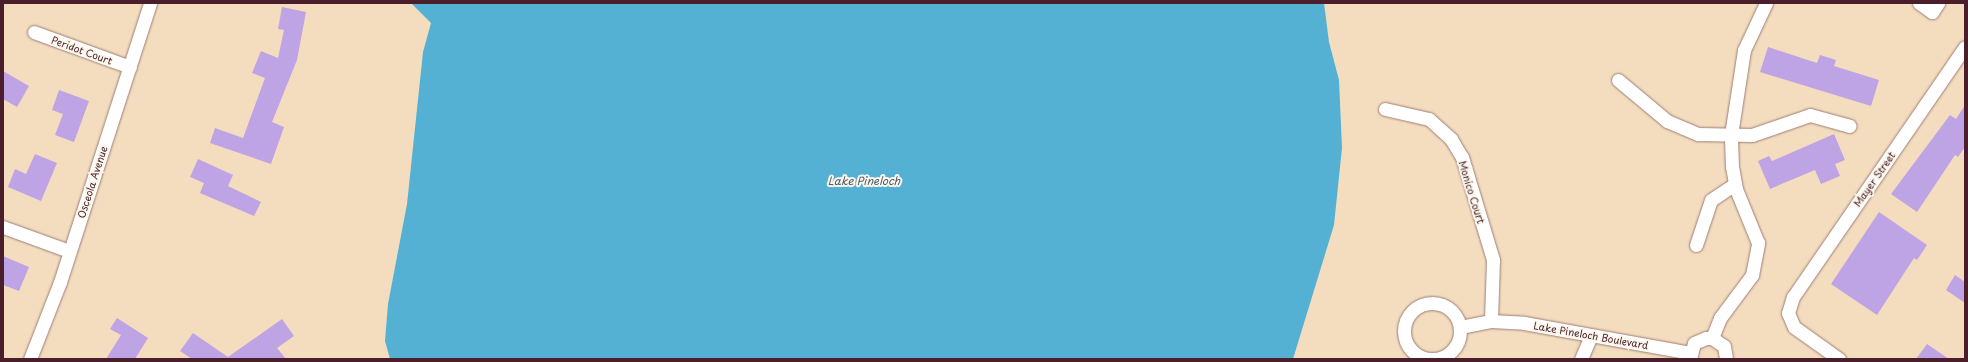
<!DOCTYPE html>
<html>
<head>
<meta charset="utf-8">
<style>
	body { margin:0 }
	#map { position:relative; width:1968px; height:362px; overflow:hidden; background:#f4ddbf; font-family:"Playpen Sans",sans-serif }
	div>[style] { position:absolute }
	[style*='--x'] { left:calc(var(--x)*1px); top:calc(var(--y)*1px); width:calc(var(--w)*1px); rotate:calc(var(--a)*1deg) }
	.water>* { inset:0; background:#54b1d3 }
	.building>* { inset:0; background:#bea3e5 }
	.roads { filter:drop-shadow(0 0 1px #9f7e75) drop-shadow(0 0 1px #9f7e75) }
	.minor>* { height:13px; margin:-6.5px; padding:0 6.5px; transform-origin:6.5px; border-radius:6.5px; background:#fff }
	.minor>.ring { margin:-6.5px; padding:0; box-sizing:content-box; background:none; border:13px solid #fff; border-radius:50% }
	span { translate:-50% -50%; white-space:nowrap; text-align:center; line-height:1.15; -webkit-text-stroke:4px #fbf7ec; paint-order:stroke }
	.street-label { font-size:10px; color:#4a1f2b }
	.water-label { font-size:11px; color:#4e596e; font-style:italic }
	.frame { position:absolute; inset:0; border:4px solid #4a1f2b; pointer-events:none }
</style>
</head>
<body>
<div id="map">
	<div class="water">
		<div style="clip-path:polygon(411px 3px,1324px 3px,1329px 42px,1339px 80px,1342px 148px,1334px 225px,1293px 359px,390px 359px,385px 341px,388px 304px,407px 204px,423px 52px,431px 23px)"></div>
	</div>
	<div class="building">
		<div style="clip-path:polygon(282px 7px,306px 12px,297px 60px,272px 122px,284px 127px,271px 164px,210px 143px,215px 128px,243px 138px,265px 78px,252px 73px,261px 51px,278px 58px,284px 30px,278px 29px)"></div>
		<div style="clip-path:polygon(1768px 47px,1817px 63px,1820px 55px,1836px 60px,1834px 66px,1879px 80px,1871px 106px,1760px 72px)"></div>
		<div style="clip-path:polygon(3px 71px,29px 86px,17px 107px,3px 99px)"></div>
		<div style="clip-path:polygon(59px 90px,89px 101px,74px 142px,55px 135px,63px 114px,52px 110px)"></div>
		<div style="clip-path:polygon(1965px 105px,1965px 147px,1958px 157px,1955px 155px,1917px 212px,1891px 194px,1950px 115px,1956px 119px)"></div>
		<div style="clip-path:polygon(1834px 134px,1845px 160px,1835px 164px,1840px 176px,1821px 184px,1815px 170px,1770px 189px,1758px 161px,1769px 156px,1772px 161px)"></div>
		<div style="clip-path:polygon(35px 154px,57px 163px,41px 201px,8px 187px,15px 169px,26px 174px)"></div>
		<div style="clip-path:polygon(198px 159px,233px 175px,228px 186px,261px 202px,254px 216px,200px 193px,204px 183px,190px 177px)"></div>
		<div style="clip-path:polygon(1879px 212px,1927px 245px,1917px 260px,1914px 258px,1877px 315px,1831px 284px)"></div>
		<div style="clip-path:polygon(3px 256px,29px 267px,19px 291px,3px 285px)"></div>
		<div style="clip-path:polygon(1955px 275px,1965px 282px,1965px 303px,1946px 290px)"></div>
		<div style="clip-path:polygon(117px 318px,148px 338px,135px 359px,106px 359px,121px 335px,110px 329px)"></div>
		<div style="clip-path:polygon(282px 319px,294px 336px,277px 348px,286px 359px,192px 359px,180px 351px,193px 333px,228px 357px)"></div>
		<div style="clip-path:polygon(1927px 344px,1949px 359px,1916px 359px)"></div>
	</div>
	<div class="roads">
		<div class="minor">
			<div style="--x:1919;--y:3;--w:16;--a:35"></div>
			<div style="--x:1932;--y:12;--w:11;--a:-56"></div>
			<div style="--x:34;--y:32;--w:102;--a:20"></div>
			<div style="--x:1618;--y:80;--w:64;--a:39.9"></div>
			<div style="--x:1667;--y:121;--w:34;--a:23"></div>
			<div style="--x:1698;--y:134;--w:54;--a:1.1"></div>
			<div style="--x:1752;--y:135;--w:61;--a:-19"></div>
			<div style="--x:1810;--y:115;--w:41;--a:15.4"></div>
			<div style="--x:1385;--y:109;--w:45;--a:12.8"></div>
			<div style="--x:1429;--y:119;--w:30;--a:42"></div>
			<div style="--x:1451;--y:139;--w:21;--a:59"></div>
			<div style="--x:1462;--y:157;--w:108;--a:73.2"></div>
			<div style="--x:1493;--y:260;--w:61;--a:91.9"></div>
			<div style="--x:3;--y:227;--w:70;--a:20"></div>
			<div style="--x:1696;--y:245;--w:47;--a:-71.6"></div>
			<div style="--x:1711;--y:200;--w:29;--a:-34"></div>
			<div class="ring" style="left:1404px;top:303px;width:43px;height:43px"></div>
			<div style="--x:1460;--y:327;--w:32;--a:-11"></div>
			<div style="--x:1491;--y:321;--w:33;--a:3"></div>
			<div style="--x:1524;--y:323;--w:169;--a:10.2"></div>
			<div style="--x:1712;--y:338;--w:22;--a:-68"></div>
			<div style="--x:1720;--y:318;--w:54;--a:-53.3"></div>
			<div style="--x:1752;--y:275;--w:33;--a:-79"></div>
			<div style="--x:1758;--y:243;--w:58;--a:-112.2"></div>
			<div style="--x:1736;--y:189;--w:22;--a:-100"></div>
			<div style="--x:1732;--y:167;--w:32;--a:-92"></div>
			<div style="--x:1731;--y:135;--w:86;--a:-81.3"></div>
			<div style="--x:1744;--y:50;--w:52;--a:-64.9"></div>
			<div style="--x:30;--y:359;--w:83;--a:-68.7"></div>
			<div style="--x:60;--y:282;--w:293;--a:-72.1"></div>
			<div style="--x:1581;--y:359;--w:25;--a:-67"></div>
			<div style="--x:1690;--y:359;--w:16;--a:-76"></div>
			<div style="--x:1694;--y:343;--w:13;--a:-23"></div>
			<div style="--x:1706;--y:338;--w:6;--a:0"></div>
			<div style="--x:1712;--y:338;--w:14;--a:34"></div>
			<div style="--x:1724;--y:346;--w:13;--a:81"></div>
			<div style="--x:1839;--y:359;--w:55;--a:-144.6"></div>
			<div style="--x:1794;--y:327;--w:15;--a:-113"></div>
			<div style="--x:1788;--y:313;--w:17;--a:-73"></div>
			<div style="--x:1793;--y:297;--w:303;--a:-55.5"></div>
		</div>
	</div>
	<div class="street-label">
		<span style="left:82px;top:50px;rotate:20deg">Peridot Court</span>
		<span style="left:1874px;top:179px;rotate:-55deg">Mayer Street</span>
		<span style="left:92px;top:182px;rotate:-72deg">Osceola Avenue</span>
		<span style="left:1472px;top:192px;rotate:73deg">Monico Court</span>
		<span style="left:1591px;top:335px;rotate:10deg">Lake Pineloch Boulevard</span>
	</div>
	<div class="water-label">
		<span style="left:864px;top:181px">Lake Pineloch</span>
	</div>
	<div class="frame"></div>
</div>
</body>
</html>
